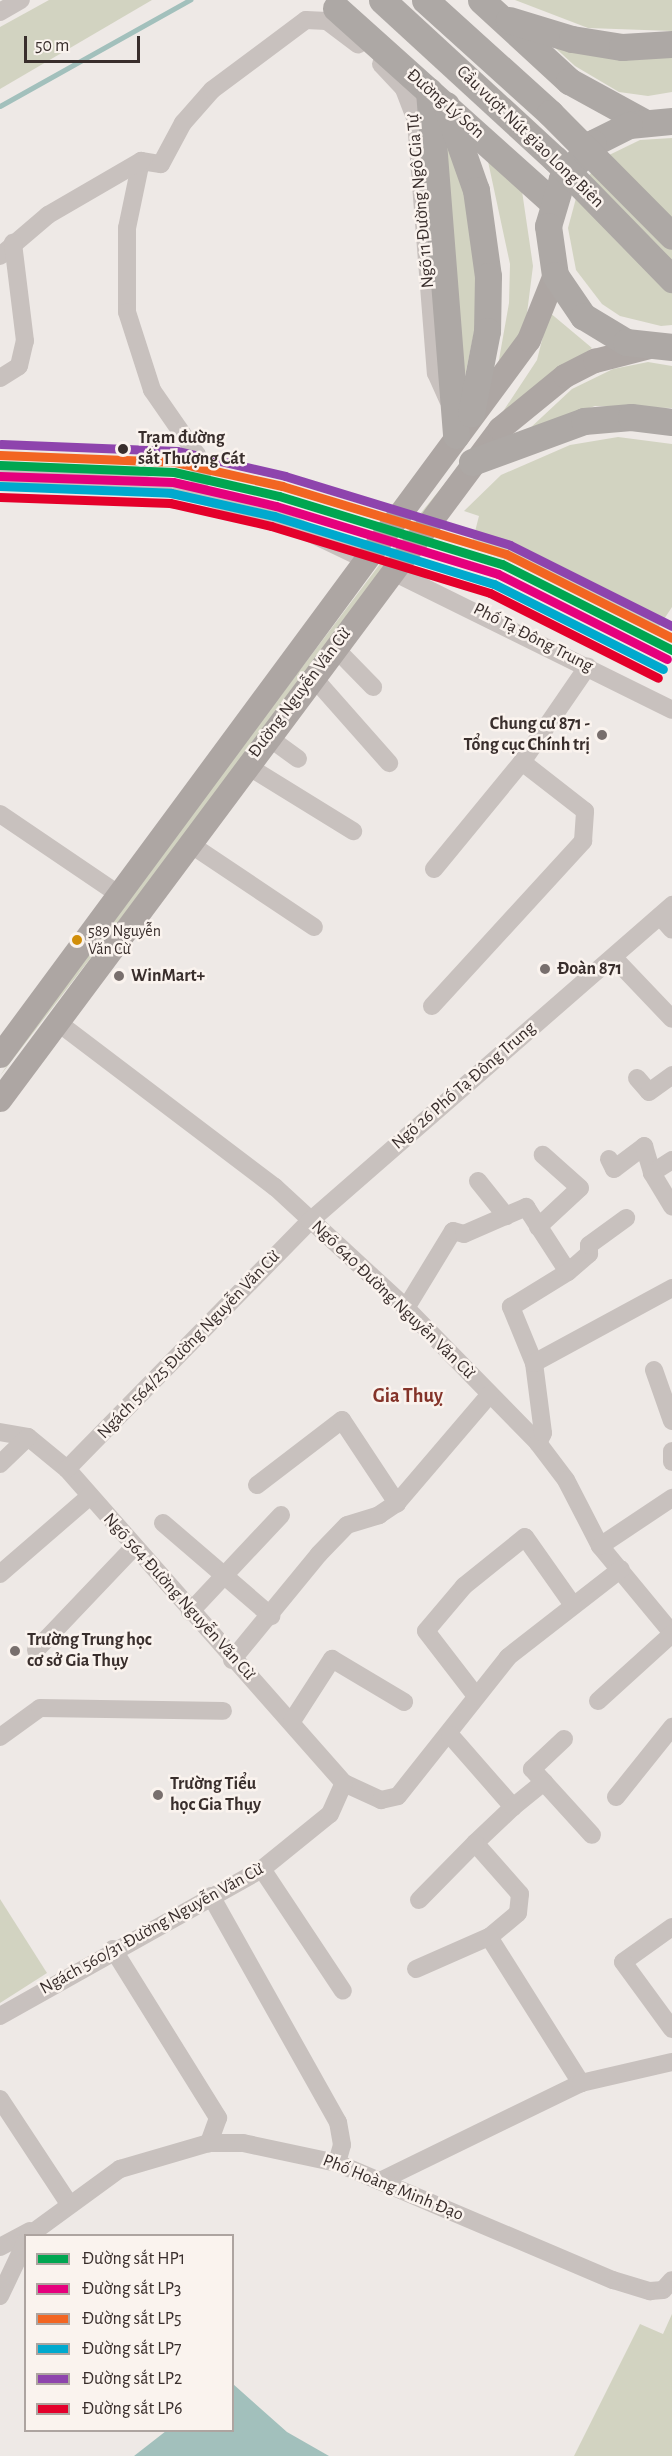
<!DOCTYPE html>
<html>
<head>
<meta charset="utf-8">
<style>
	body { margin:0 }
	#map { position:relative; width:672px; height:2456px; overflow:hidden; background:#eee9e6; font-family:"Alegreya Sans",sans-serif }
	div>[style] { position:absolute }
	[style*='--x'] { left:calc(var(--x)*1px); top:calc(var(--y)*1px); width:calc(var(--w)*1px); rotate:calc(var(--a)*1deg) }
	.green>* { inset:0; background:#d2d3c1 }
	.water>* { inset:0; background:#a2c0bc }
	.stream>* { height:4.5px; margin:-2.25px; padding:0 2.25px; transform-origin:2.25px; border-radius:2.25px; background:#a2c0bc }
	.minor>* { height:18px; margin:-9px; padding:0 9px; transform-origin:9px; border-radius:9px; background:#c8c1be }
	.major>* { height:24px; margin:-12px; padding:0 12px; transform-origin:12px; border-radius:12px; background:#ada6a3 }
	.highway>* { height:27px; margin:-13.5px; padding:0 13.5px; transform-origin:13.5px; border-radius:13.5px; background:#ada8a5 }
	.highway-bridge>* { height:27px; margin:-13.5px; padding:0 13.5px; transform-origin:13.5px; border-radius:13.5px; background:#ada8a5 }
	.rail-1>* { height:9px; margin:-4.5px; padding:0 4.5px; transform-origin:4.5px; border-radius:4.5px; background:#00a651 }
	.rail-2>* { height:9px; margin:-4.5px; padding:0 4.5px; transform-origin:4.5px; border-radius:4.5px; background:#e5007d }
	.rail-3>* { height:9px; margin:-4.5px; padding:0 4.5px; transform-origin:4.5px; border-radius:4.5px; background:#f26522 }
	.rail-4>* { height:9px; margin:-4.5px; padding:0 4.5px; transform-origin:4.5px; border-radius:4.5px; background:#00a9ce }
	.rail-5>* { height:9px; margin:-4.5px; padding:0 4.5px; transform-origin:4.5px; border-radius:4.5px; background:#8e44ad }
	.rail-6>* { height:9px; margin:-4.5px; padding:0 4.5px; transform-origin:4.5px; border-radius:4.5px; background:#e4002b }
	.dots>* { width:16px; height:16px; translate:-50% -50%; box-sizing:border-box; border:3px solid #faf3ee; border-radius:50% }
	span { translate:-50% -50%; white-space:nowrap; text-align:center; line-height:1.15; -webkit-text-stroke:5px #faf3ee; paint-order:stroke }
	.bus-label { font-size:16px; color:#392e2c }
	.left { translate:0 -50%; text-align:left }
	.street-label { font-size:18px; color:#392e2c }
	.stop-label { font-size:18px; color:#392e2c; font-weight:700 }
	.poi-label { font-size:18px; color:#392e2c; font-weight:700 }
	.right { translate:-100% -50%; text-align:right }
	.neighbourhood-label { font-size:20px; color:#843329; font-weight:700 }
	.legend { position:absolute; left:24px; top:2234px; width:210px; height:198px; box-sizing:border-box; background:#faf3ee; border:2px solid #ada4a0; margin:0; padding:8px 10px; list-style:none; font-size:18px; color:#392e2c }
	.legend li { display:flex; align-items:center; gap:12px; height:30px }
	.legend b { width:30px; border:2px solid #ada4a0 }
	.scale { position:absolute; left:24px; top:36px; width:116px; height:27px; box-sizing:border-box; border:3px solid #392e2c; border-top:0; padding-left:8px; font-size:18px; line-height:21px; white-space:nowrap; color:#392e2c; -webkit-text-stroke:4px #faf3ee; paint-order:stroke }
</style>
</head>
<body>
<div id="map">
	<div class="green">
		<div style="clip-path:polygon(49px 0,152px 0,0 89px,0 27px)"></div>
		<div style="clip-path:polygon(515px 0,672px 0,672px 31px,588px 28px)"></div>
		<div style="clip-path:polygon(550px 43px,672px 55px,672px 92px,648px 96px,619px 92px,575px 66px)"></div>
		<div style="clip-path:polygon(442px 125px,454px 140px,485px 280px,463px 385px)"></div>
		<div style="clip-path:polygon(672px 138px,672px 325px,661px 326px,620px 316px,602px 304px,576px 270px,568px 228px,579px 187px,605px 157px,640px 140px)"></div>
		<div style="clip-path:polygon(486px 152px,522px 191px,533px 266px,525px 329px,497px 371px,509px 303px,510px 264px)"></div>
		<div style="clip-path:polygon(549px 312px,592px 348px,519px 400px,0 1076px,46px 1006px,389px 552px,500px 416px,537px 360px)"></div>
		<div style="clip-path:polygon(648px 362px,672px 366px,672px 408px,595px 406px,528px 430px,572px 389px,613px 369px)"></div>
		<div style="clip-path:polygon(618px 437px,672px 444px,672px 607px,655px 633px,552px 577px,471px 547px,479px 516px,464px 511px,501px 475px,570px 445px)"></div>
		<div style="clip-path:polygon(0 1899px,47px 1973px,0 2003px)"></div>
		<div style="clip-path:polygon(672px 2314px,672px 2456px,574px 2456px,640px 2324px,663px 2334px)"></div>
	</div>
	<div class="water">
		<div style="clip-path:polygon(233px 2384px,287px 2432px,329px 2456px,134px 2456px,166px 2431px,232px 2430px)"></div>
	</div>
	<div class="stream">
		<div style="--x:0;--y:106;--w:218;--a:-29.2"></div>
	</div>
	<div class="minor">
		<div style="--x:0;--y:12;--w:24;--a:-30"></div>
		<div style="--x:381;--y:64;--w:34;--a:47"></div>
		<div style="--x:404;--y:89;--w:34;--a:69"></div>
		<div style="--x:416;--y:121;--w:253;--a:85.5"></div>
		<div style="--x:436;--y:373;--w:30;--a:66"></div>
		<div style="--x:141;--y:161;--w:20;--a:9"></div>
		<div style="--x:161;--y:164;--w:47;--a:-61.8"></div>
		<div style="--x:183;--y:123;--w:44;--a:-48.7"></div>
		<div style="--x:212;--y:90;--w:117;--a:-36.7"></div>
		<div style="--x:306;--y:20;--w:21;--a:3"></div>
		<div style="--x:327;--y:21;--w:39;--a:37"></div>
		<div style="--x:141;--y:161;--w:68;--a:101.8"></div>
		<div style="--x:127;--y:228;--w:84;--a:90"></div>
		<div style="--x:127;--y:312;--w:82;--a:72.2"></div>
		<div style="--x:152;--y:390;--w:79;--a:55.3"></div>
		<div style="--x:197;--y:455;--w:23;--a:77"></div>
		<div style="--x:202;--y:477;--w:17;--a:111"></div>
		<div style="--x:0;--y:256;--w:63;--a:-40.5"></div>
		<div style="--x:48;--y:215;--w:108;--a:-30.1"></div>
		<div style="--x:0;--y:378;--w:22;--a:-32"></div>
		<div style="--x:19;--y:366;--w:26;--a:-77"></div>
		<div style="--x:25;--y:341;--w:99;--a:-97"></div>
		<div style="--x:0;--y:479;--w:114;--a:0.5"></div>
		<div style="--x:114;--y:480;--w:83;--a:9"></div>
		<div style="--x:196;--y:493;--w:104;--a:18.4"></div>
		<div style="--x:295;--y:526;--w:81;--a:25.6"></div>
		<div style="--x:391;--y:571;--w:313;--a:26.3"></div>
		<div style="--x:334;--y:647;--w:56;--a:45.7"></div>
		<div style="--x:313;--y:677;--w:115;--a:48.5"></div>
		<div style="--x:268;--y:737;--w:37;--a:36"></div>
		<div style="--x:246;--y:765;--w:126;--a:31.7"></div>
		<div style="--x:0;--y:814;--w:146;--a:34.1"></div>
		<div style="--x:190;--y:844;--w:149;--a:33.8"></div>
		<div style="--x:434;--y:869;--w:139;--a:-50.6"></div>
		<div style="--x:660;--y:916;--w:18;--a:49"></div>
		<div style="--x:614;--y:958;--w:84;--a:46.4"></div>
		<div style="--x:432;--y:1006;--w:224;--a:-47.5"></div>
		<div style="--x:583;--y:841;--w:30;--a:-86"></div>
		<div style="--x:585;--y:811;--w:80;--a:-142.1"></div>
		<div style="--x:522;--y:762;--w:116;--a:-55.5"></div>
		<div style="--x:56;--y:1021;--w:275;--a:37.2"></div>
		<div style="--x:275;--y:1187;--w:178;--a:42.7"></div>
		<div style="--x:406;--y:1308;--w:189;--a:45.6"></div>
		<div style="--x:538;--y:1443;--w:46;--a:52.9"></div>
		<div style="--x:566;--y:1480;--w:74;--a:62.7"></div>
		<div style="--x:600;--y:1546;--w:113;--a:50.4"></div>
		<div style="--x:637;--y:1078;--w:18;--a:49"></div>
		<div style="--x:649;--y:1092;--w:29;--a:-36"></div>
		<div style="--x:609;--y:1159;--w:11;--a:63"></div>
		<div style="--x:614;--y:1169;--w:38;--a:-37"></div>
		<div style="--x:644;--y:1146;--w:28;--a:73"></div>
		<div style="--x:672;--y:1160;--w:24;--a:147"></div>
		<div style="--x:652;--y:1173;--w:39;--a:59"></div>
		<div style="--x:478;--y:1181;--w:45;--a:51.3"></div>
		<div style="--x:538;--y:1227;--w:57;--a:-42.9"></div>
		<div style="--x:580;--y:1188;--w:50;--a:-138.3"></div>
		<div style="--x:406;--y:1308;--w:90;--a:-58.6"></div>
		<div style="--x:453;--y:1231;--w:11;--a:15"></div>
		<div style="--x:464;--y:1234;--w:68;--a:-23.5"></div>
		<div style="--x:526;--y:1207;--w:77;--a:57.1"></div>
		<div style="--x:534;--y:1363;--w:61;--a:-112.3"></div>
		<div style="--x:511;--y:1307;--w:67;--a:-31.6"></div>
		<div style="--x:568;--y:1272;--w:28;--a:-41"></div>
		<div style="--x:589;--y:1254;--w:9;--a:-90"></div>
		<div style="--x:589;--y:1245;--w:46;--a:-36.1"></div>
		<div style="--x:654;--y:1370;--w:54;--a:70.6"></div>
		<div style="--x:0;--y:1432;--w:28;--a:10"></div>
		<div style="--x:28;--y:1437;--w:50;--a:39.4"></div>
		<div style="--x:67;--y:1469;--w:419;--a:48.6"></div>
		<div style="--x:344;--y:1783;--w:41;--a:24.7"></div>
		<div style="--x:381;--y:1800;--w:17;--a:-13"></div>
		<div style="--x:398;--y:1796;--w:177;--a:-51.6"></div>
		<div style="--x:508;--y:1657;--w:143;--a:-37.9"></div>
		<div style="--x:538;--y:1443;--w:11;--a:-63"></div>
		<div style="--x:543;--y:1433;--w:71;--a:-97.3"></div>
		<div style="--x:534;--y:1363;--w:157;--a:-28.5"></div>
		<div style="--x:672;--y:1451;--w:11;--a:90"></div>
		<div style="--x:0;--y:1464;--w:39;--a:-44"></div>
		<div style="--x:67;--y:1469;--w:347;--a:-45.6"></div>
		<div style="--x:310;--y:1221;--w:481;--a:-41.1"></div>
		<div style="--x:257;--y:1485;--w:107;--a:-37.4"></div>
		<div style="--x:342;--y:1420;--w:100;--a:56.5"></div>
		<div style="--x:163;--y:1523;--w:143;--a:40.7"></div>
		<div style="--x:600;--y:1546;--w:87;--a:-33.7"></div>
		<div style="--x:0;--y:1574;--w:119;--a:-40.9"></div>
		<div style="--x:190;--y:1612;--w:133;--a:-46.8"></div>
		<div style="--x:36;--y:1650;--w:142;--a:-46.4"></div>
		<div style="--x:232;--y:1660;--w:137;--a:-50.6"></div>
		<div style="--x:319;--y:1554;--w:40;--a:-46"></div>
		<div style="--x:347;--y:1525;--w:34;--a:-17"></div>
		<div style="--x:379;--y:1515;--w:22;--a:-34"></div>
		<div style="--x:397;--y:1503;--w:143;--a:-49.5"></div>
		<div style="--x:476;--y:1696;--w:82;--a:-127.6"></div>
		<div style="--x:426;--y:1631;--w:59;--a:-49.8"></div>
		<div style="--x:464;--y:1586;--w:78;--a:-38.8"></div>
		<div style="--x:525;--y:1537;--w:83;--a:54.8"></div>
		<div style="--x:598;--y:1701;--w:100;--a:-42.2"></div>
		<div style="--x:292;--y:1721;--w:74;--a:-57.2"></div>
		<div style="--x:332;--y:1659;--w:84;--a:30.8"></div>
		<div style="--x:450;--y:1735;--w:96;--a:48.8"></div>
		<div style="--x:513;--y:1807;--w:52;--a:136.5"></div>
		<div style="--x:475;--y:1843;--w:68;--a:48.6"></div>
		<div style="--x:520;--y:1894;--w:19;--a:96"></div>
		<div style="--x:518;--y:1913;--w:38;--a:140"></div>
		<div style="--x:489;--y:1937;--w:173;--a:57.8"></div>
		<div style="--x:0;--y:1737;--w:49;--a:-35.9"></div>
		<div style="--x:40;--y:1708;--w:183;--a:0.9"></div>
		<div style="--x:564;--y:1739;--w:44;--a:136.8"></div>
		<div style="--x:532;--y:1769;--w:89;--a:47.7"></div>
		<div style="--x:616;--y:1797;--w:90;--a:-51.3"></div>
		<div style="--x:513;--y:1807;--w:40;--a:-39"></div>
		<div style="--x:262;--y:1869;--w:146;--a:56.4"></div>
		<div style="--x:211;--y:1896;--w:259;--a:60.7"></div>
		<div style="--x:338;--y:2122;--w:23;--a:80"></div>
		<div style="--x:342;--y:2145;--w:19;--a:106"></div>
		<div style="--x:419;--y:1900;--w:80;--a:-45.5"></div>
		<div style="--x:672;--y:1927;--w:60;--a:144.5"></div>
		<div style="--x:623;--y:1962;--w:83;--a:53.8"></div>
		<div style="--x:113;--y:1949;--w:199;--a:58.1"></div>
		<div style="--x:218;--y:2118;--w:27;--a:110"></div>
		<div style="--x:416;--y:1969;--w:80;--a:-23.7"></div>
		<div style="--x:0;--y:2016;--w:300;--a:-29.3"></div>
		<div style="--x:262;--y:1869;--w:87;--a:-39"></div>
		<div style="--x:330;--y:1814;--w:34;--a:-66"></div>
		<div style="--x:0;--y:2099;--w:123;--a:56.6"></div>
		<div style="--x:380;--y:2181;--w:224;--a:-26"></div>
		<div style="--x:581;--y:2083;--w:93;--a:-13"></div>
		<div style="--x:28;--y:2236;--w:114;--a:-36.1"></div>
		<div style="--x:120;--y:2169;--w:93;--a:-16.3"></div>
		<div style="--x:209;--y:2143;--w:34;--a:0"></div>
		<div style="--x:243;--y:2143;--w:96;--a:12"></div>
		<div style="--x:337;--y:2163;--w:300;--a:23"></div>
		<div style="--x:613;--y:2280;--w:39;--a:17"></div>
		<div style="--x:650;--y:2291;--w:13;--a:-4"></div>
		<div style="--x:663;--y:2290;--w:13;--a:-48"></div>
		<div style="--x:0;--y:2247;--w:34;--a:-28"></div>
		<div style="--x:0;--y:2296;--w:61;--a:-64.7"></div>
	</div>
	<div class="major">
		<div style="--x:0;--y:1056;--w:890;--a:-53.54"></div>
		<div style="--x:529;--y:340;--w:70;--a:-68.2"></div>
		<div style="--x:0;--y:1100;--w:837;--a:-53.31"></div>
		<div style="--x:500;--y:429;--w:84;--a:-39.2"></div>
		<div style="--x:565;--y:376;--w:34;--a:-27"></div>
		<div style="--x:595;--y:361;--w:57;--a:-14.3"></div>
	</div>
	<div class="highway">
		<div style="--x:481;--y:0;--w:120;--a:42.6"></div>
		<div style="--x:569;--y:81;--w:85;--a:28.7"></div>
		<div style="--x:336;--y:8;--w:290;--a:41.9"></div>
		<div style="--x:509;--y:20;--w:66;--a:16.8"></div>
		<div style="--x:572;--y:39;--w:51;--a:9.1"></div>
		<div style="--x:622;--y:47;--w:50;--a:-3.4"></div>
		<div style="--x:429;--y:91;--w:345;--a:85.5"></div>
		<div style="--x:446;--y:105;--w:90;--a:70.6"></div>
		<div style="--x:476;--y:190;--w:87;--a:82.1"></div>
		<div style="--x:488;--y:276;--w:55;--a:91"></div>
		<div style="--x:487;--y:331;--w:84;--a:101"></div>
		<div style="--x:672;--y:121;--w:43;--a:174.7"></div>
		<div style="--x:629;--y:125;--w:40;--a:153.4"></div>
		<div style="--x:593;--y:143;--w:48;--a:130.7"></div>
		<div style="--x:562;--y:179;--w:49;--a:106.6"></div>
		<div style="--x:548;--y:226;--w:49;--a:81.9"></div>
		<div style="--x:555;--y:275;--w:50;--a:55.7"></div>
		<div style="--x:583;--y:316;--w:50;--a:31.2"></div>
		<div style="--x:626;--y:342;--w:46;--a:6.2"></div>
		<div style="--x:472;--y:462;--w:119;--a:-20.1"></div>
		<div style="--x:584;--y:421;--w:47;--a:-4.9"></div>
		<div style="--x:631;--y:417;--w:41;--a:7"></div>
	</div>
	<div class="highway-bridge">
		<div style="--x:382;--y:0;--w:235;--a:42.6"></div>
		<div style="--x:555;--y:159;--w:168;--a:45.7"></div>
		<div style="--x:425;--y:0;--w:169;--a:42.1"></div>
		<div style="--x:550;--y:113;--w:173;--a:45.2"></div>
	</div>
	<div class="rail-1">
		<div style="--x:0;--y:465;--w:174;--a:2.3"></div>
		<div style="--x:174;--y:472;--w:108;--a:12.9"></div>
		<div style="--x:279;--y:496;--w:233;--a:17"></div>
		<div style="--x:502;--y:564;--w:191;--a:26.8"></div>
	</div>
	<div class="rail-2">
		<div style="--x:0;--y:476;--w:173;--a:2"></div>
		<div style="--x:173;--y:482;--w:106;--a:13.1"></div>
		<div style="--x:276;--y:506;--w:232;--a:17"></div>
		<div style="--x:498;--y:574;--w:189;--a:26.7"></div>
	</div>
	<div class="rail-3">
		<div style="--x:0;--y:455;--w:175;--a:2.3"></div>
		<div style="--x:175;--y:462;--w:110;--a:12.6"></div>
		<div style="--x:282;--y:486;--w:234;--a:16.9"></div>
		<div style="--x:506;--y:554;--w:186;--a:26.8"></div>
	</div>
	<div class="rail-4">
		<div style="--x:0;--y:486;--w:171;--a:2.3"></div>
		<div style="--x:171;--y:493;--w:106;--a:12.6"></div>
		<div style="--x:274;--y:516;--w:230;--a:17.2"></div>
		<div style="--x:494;--y:584;--w:189;--a:26.7"></div>
	</div>
	<div class="rail-5">
		<div style="--x:1;--y:444;--w:176;--a:2.3"></div>
		<div style="--x:177;--y:451;--w:111;--a:13"></div>
		<div style="--x:285;--y:476;--w:235;--a:17"></div>
		<div style="--x:510;--y:545;--w:181;--a:26.6"></div>
	</div>
	<div class="rail-6">
		<div style="--x:0;--y:497;--w:170;--a:2"></div>
		<div style="--x:170;--y:503;--w:104;--a:12.8"></div>
		<div style="--x:271;--y:526;--w:229;--a:17"></div>
		<div style="--x:490;--y:593;--w:188;--a:26.8"></div>
	</div>
	<div class="dots">
		<div style="left:123px;top:449px;background:#392e2c"></div>
		<div style="left:602px;top:735px;background:#786f6d"></div>
		<div style="left:77px;top:940px;background:#d18e09"></div>
		<div style="left:545px;top:969px;background:#786f6d"></div>
		<div style="left:119px;top:976px;background:#786f6d"></div>
		<div style="left:15px;top:1651px;background:#786f6d"></div>
		<div style="left:158px;top:1795px;background:#786f6d"></div>
	</div>
	<div class="bus-label">
		<span class="left" style="left:88px;top:940px">589 Nguyễn<br>Văn Cừ</span>
	</div>
	<div class="street-label">
		<span style="left:445px;top:104px;rotate:41deg">Đường Lý Sơn</span>
		<span style="left:530px;top:137px;rotate:44deg">Cầu vượt Nút giao Long Biên</span>
		<span style="left:421px;top:201px;rotate:-95deg">Ngõ 11 Đường Ngô Gia Tự</span>
		<span style="left:533px;top:638px;rotate:27deg">Phố Tạ Đông Trung</span>
		<span style="left:300px;top:693px;rotate:-53deg">Đường Nguyễn Văn Cừ</span>
		<span style="left:464px;top:1086px;rotate:-41deg">Ngõ 26 Phố Tạ Đông Trung</span>
		<span style="left:393px;top:1300px;rotate:44deg">Ngõ 640 Đường Nguyễn Văn Cừ</span>
		<span style="left:189px;top:1345px;rotate:-46deg">Ngách 564/25 Đường Nguyễn Văn Cừ</span>
		<span style="left:179px;top:1597px;rotate:48deg">Ngõ 564 Đường Nguyễn Văn Cừ</span>
		<span style="left:152px;top:1929px;rotate:-29deg">Ngách 560/31 Đường Nguyễn Văn Cừ</span>
		<span style="left:393px;top:2188px;rotate:22deg">Phố Hoàng Minh Đạo</span>
	</div>
	<div class="stop-label">
		<span class="left" style="left:138px;top:449px">Trạm đường<br>sắt Thượng Cát</span>
	</div>
	<div class="poi-label">
		<span class="right" style="left:590px;top:735px">Chung cư 871 -<br>Tổng cục Chính trị</span>
		<span class="left" style="left:557px;top:969px">Đoàn 871</span>
		<span class="left" style="left:131px;top:976px">WinMart+</span>
		<span class="left" style="left:27px;top:1651px">Trường Trung học<br>cơ sở Gia Thụy</span>
		<span class="left" style="left:170px;top:1795px">Trường Tiểu<br>học Gia Thụy</span>
	</div>
	<div class="neighbourhood-label">
		<span style="left:408px;top:1396px">Gia Thuỵ</span>
	</div>
	<ul class="legend">
	<li><b style="height:8px;background:#00a651"></b>Đường sắt HP1</li>
	<li><b style="height:8px;background:#e5007d"></b>Đường sắt LP3</li>
	<li><b style="height:8px;background:#f26522"></b>Đường sắt LP5</li>
	<li><b style="height:8px;background:#00a9ce"></b>Đường sắt LP7</li>
	<li><b style="height:8px;background:#8e44ad"></b>Đường sắt LP2</li>
	<li><b style="height:8px;background:#e4002b"></b>Đường sắt LP6</li>
	</ul>
	<div class="scale">50 m</div>
</div>
</body>
</html>
